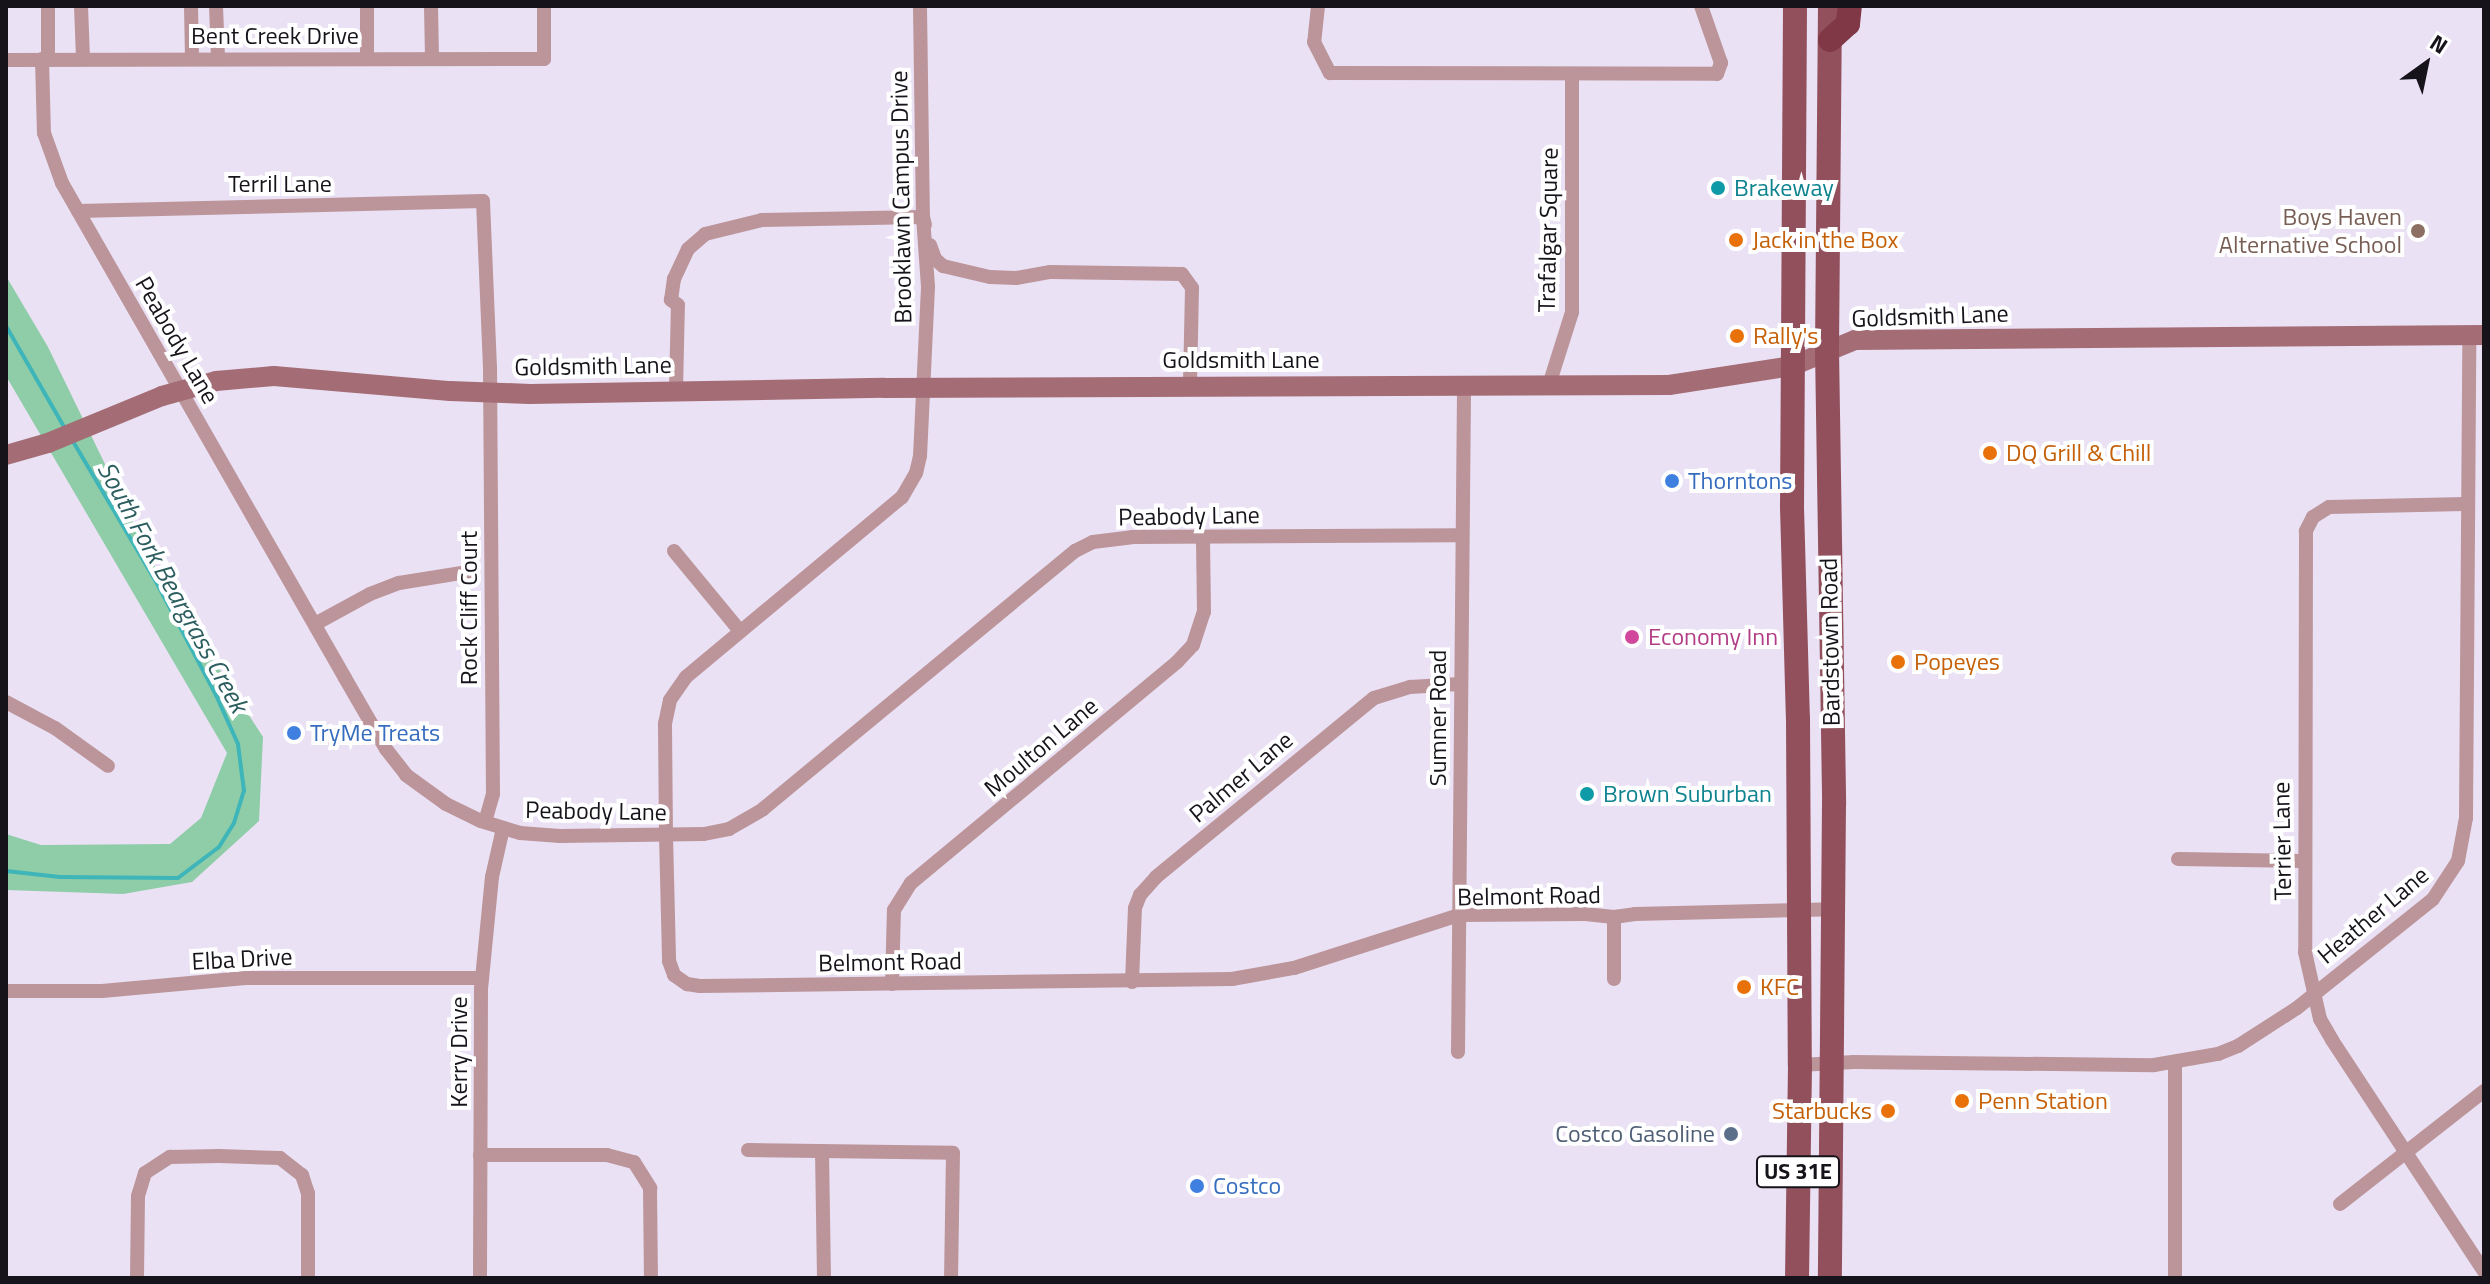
<!DOCTYPE html>
<html>
<head>
<meta charset="utf-8">
<style>
	body { margin:0 }
	#map { position:relative; width:2490px; height:1284px; overflow:hidden; background:#ebe1f5; font-family:"Titillium Web",sans-serif }
	div>[style] { position:absolute }
	[style*='--x'] { left:calc(var(--x)*1px); top:calc(var(--y)*1px); width:calc(var(--w)*1px); rotate:calc(var(--a)*1deg) }
	.green>* { inset:0; background:#8fcca8 }
	.stream>* { height:4px; margin:-2px; padding:0 2px; transform-origin:2px; border-radius:2px; background:#3eb5b9 }
	.street>* { height:14px; margin:-7px; padding:0 7px; transform-origin:7px; border-radius:7px; background:#bb959a }
	.secondary>* { height:20px; margin:-10px; padding:0 10px; transform-origin:10px; border-radius:10px; background:#a46d75 }
	.primary>* { height:24px; margin:-12px; padding:0 12px; transform-origin:12px; border-radius:12px; background:#91505b }
	.highway>* { height:24px; margin:-12px; padding:0 12px; transform-origin:12px; border-radius:12px; background:#803746 }
	.dots>* { width:22px; height:22px; translate:-50% -50%; box-sizing:border-box; border:4px solid #fff; border-radius:50% }
	span { translate:-50% -50%; white-space:nowrap; text-align:center; line-height:1.15; -webkit-text-stroke:8px #fff; paint-order:stroke }
	.shield-label span { padding:2px 6px; background:#fff; border:2px solid; border-radius:6px; -webkit-text-stroke-width:0 }
	.shield-label { font-size:22px; color:#17131a; font-weight:700 }
	.street-label { font-size:24px; color:#17131a }
	.culture-label { font-size:24px; color:#0d838f }
	.left { translate:0 -50%; text-align:left }
	.education-label { font-size:24px; color:#785e54 }
	.right { translate:-100% -50%; text-align:right }
	.food-label { font-size:24px; color:#c56008 }
	.shop-label { font-size:24px; color:#366cbe }
	.hotel-label { font-size:24px; color:#b23c85 }
	.service-label { font-size:24px; color:#4e5e75 }
	.water-label { font-size:26px; color:#2c5d5f; font-style:italic }
	.frame { position:absolute; inset:0; border:8px solid #17131a; pointer-events:none }
	.north { position:absolute; left:2386px; top:24px; width:80px; height:80px; -webkit-text-stroke:6px #fff; paint-order:stroke; rotate:33deg; font-size:22px; font-weight:700; line-height:32px; text-align:center; color:#17131a }
	.north::after { content:''; display:block; margin:auto; width:28px; height:36px; background:#17131a; clip-path:polygon(50% 0,100% 100%,50% 72%,0 100%) }
</style>
</head>
<body>
<div id="map">
	<div class="green">
		<div style="clip-path:polygon(6px 276px,48px 347px,160px 577px,263px 737px,259px 821px,192px 882px,123px 894px,6px 890px,6px 834px,41px 845px,170px 844px,201px 818px,227px 753px,6px 376px)"></div>
	</div>
	<div class="stream">
		<div style="--x:6;--y:326;--w:116;--a:60.1"></div>
		<div style="--x:6;--y:871;--w:54;--a:6.3"></div>
		<div style="--x:60;--y:877;--w:118;--a:0.5"></div>
		<div style="--x:178;--y:878;--w:51;--a:-37.1"></div>
		<div style="--x:219;--y:847;--w:28;--a:-58"></div>
		<div style="--x:234;--y:823;--w:34;--a:-73"></div>
		<div style="--x:244;--y:791;--w:47;--a:-97.3"></div>
		<div style="--x:238;--y:744;--w:54;--a:-114.2"></div>
		<div style="--x:216;--y:695;--w:130;--a:-117.9"></div>
		<div style="--x:155;--y:580;--w:165;--a:-120.6"></div>
	</div>
	<div class="street">
		<div style="--x:81;--y:6;--w:52;--a:87.8"></div>
		<div style="--x:191;--y:6;--w:52;--a:88.9"></div>
		<div style="--x:216;--y:6;--w:52;--a:87.8"></div>
		<div style="--x:431;--y:6;--w:53;--a:88.9"></div>
		<div style="--x:920;--y:6;--w:211;--a:89.2"></div>
		<div style="--x:923;--y:217;--w:70;--a:85.9"></div>
		<div style="--x:928;--y:287;--w:169;--a:92.7"></div>
		<div style="--x:920;--y:456;--w:17;--a:103"></div>
		<div style="--x:916;--y:473;--w:28;--a:120"></div>
		<div style="--x:902;--y:497;--w:281;--a:140.2"></div>
		<div style="--x:686;--y:677;--w:28;--a:125"></div>
		<div style="--x:670;--y:700;--w:25;--a:102"></div>
		<div style="--x:665;--y:724;--w:111;--a:89.5"></div>
		<div style="--x:666;--y:835;--w:126;--a:88.6"></div>
		<div style="--x:669;--y:961;--w:15;--a:70"></div>
		<div style="--x:674;--y:975;--w:16;--a:35"></div>
		<div style="--x:687;--y:984;--w:13;--a:9"></div>
		<div style="--x:700;--y:986;--w:532;--a:-0.75"></div>
		<div style="--x:1232;--y:979;--w:63;--a:-10.1"></div>
		<div style="--x:1294;--y:968;--w:173;--a:-17.8"></div>
		<div style="--x:1459;--y:915;--w:126;--a:-0.5"></div>
		<div style="--x:1585;--y:914;--w:29;--a:6"></div>
		<div style="--x:1614;--y:917;--w:21;--a:-8"></div>
		<div style="--x:1635;--y:914;--w:198;--a:-1.4"></div>
		<div style="--x:1318;--y:6;--w:36;--a:96"></div>
		<div style="--x:1314;--y:42;--w:35;--a:63"></div>
		<div style="--x:1330;--y:73;--w:387;--a:0.1"></div>
		<div style="--x:1717;--y:74;--w:12;--a:-70"></div>
		<div style="--x:1721;--y:63;--w:60;--a:-109.3"></div>
		<div style="--x:48;--y:58;--w:52;--a:-90"></div>
		<div style="--x:367;--y:58;--w:52;--a:-90"></div>
		<div style="--x:42;--y:59;--w:74;--a:88.5"></div>
		<div style="--x:44;--y:133;--w:53;--a:70.2"></div>
		<div style="--x:62;--y:183;--w:570;--a:60.24"></div>
		<div style="--x:345;--y:678;--w:82;--a:60"></div>
		<div style="--x:386;--y:749;--w:33;--a:52"></div>
		<div style="--x:406;--y:775;--w:49;--a:35.9"></div>
		<div style="--x:446;--y:804;--w:39;--a:26"></div>
		<div style="--x:481;--y:821;--w:41;--a:17.1"></div>
		<div style="--x:520;--y:833;--w:40;--a:4.3"></div>
		<div style="--x:560;--y:836;--w:144;--a:-0.8"></div>
		<div style="--x:704;--y:834;--w:25;--a:-11"></div>
		<div style="--x:729;--y:829;--w:39;--a:-30"></div>
		<div style="--x:763;--y:809;--w:405;--a:-39.6"></div>
		<div style="--x:1075;--y:551;--w:20;--a:-27"></div>
		<div style="--x:1093;--y:542;--w:39;--a:-7"></div>
		<div style="--x:1132;--y:537;--w:329;--a:-0.3"></div>
		<div style="--x:6;--y:60;--w:538;--a:-0.11"></div>
		<div style="--x:544;--y:59;--w:53;--a:-90"></div>
		<div style="--x:78;--y:211;--w:405;--a:-1.4"></div>
		<div style="--x:483;--y:201;--w:167;--a:87.6"></div>
		<div style="--x:490;--y:368;--w:426;--a:89.6"></div>
		<div style="--x:493;--y:794;--w:29;--a:106"></div>
		<div style="--x:930;--y:245;--w:15;--a:70"></div>
		<div style="--x:935;--y:259;--w:11;--a:41"></div>
		<div style="--x:943;--y:266;--w:48;--a:13.2"></div>
		<div style="--x:990;--y:277;--w:26;--a:2"></div>
		<div style="--x:1016;--y:278;--w:35;--a:-10"></div>
		<div style="--x:1050;--y:272;--w:132;--a:0.9"></div>
		<div style="--x:1182;--y:274;--w:17;--a:54"></div>
		<div style="--x:1192;--y:288;--w:99;--a:91.2"></div>
		<div style="--x:1549;--y:385;--w:77;--a:-72.5"></div>
		<div style="--x:1572;--y:312;--w:238;--a:-90"></div>
		<div style="--x:676;--y:390;--w:85;--a:-88.7"></div>
		<div style="--x:678;--y:305;--w:9;--a:-144"></div>
		<div style="--x:671;--y:300;--w:21;--a:-82"></div>
		<div style="--x:674;--y:279;--w:33;--a:-65"></div>
		<div style="--x:688;--y:249;--w:23;--a:-41"></div>
		<div style="--x:705;--y:234;--w:59;--a:-13.8"></div>
		<div style="--x:762;--y:220;--w:161;--a:-1.1"></div>
		<div style="--x:923;--y:217;--w:8;--a:76"></div>
		<div style="--x:2465;--y:504;--w:136;--a:178.7"></div>
		<div style="--x:2329;--y:507;--w:19;--a:148"></div>
		<div style="--x:2313;--y:517;--w:16;--a:117"></div>
		<div style="--x:2306;--y:531;--w:421;--a:90.1"></div>
		<div style="--x:2305;--y:952;--w:69;--a:77.4"></div>
		<div style="--x:2320;--y:1019;--w:24;--a:60"></div>
		<div style="--x:2332;--y:1040;--w:277;--a:56.7"></div>
		<div style="--x:674;--y:551;--w:104;--a:50.5"></div>
		<div style="--x:315;--y:624;--w:63;--a:-28.6"></div>
		<div style="--x:370;--y:594;--w:31;--a:-21"></div>
		<div style="--x:399;--y:583;--w:70;--a:-9.1"></div>
		<div style="--x:6;--y:702;--w:55;--a:28"></div>
		<div style="--x:55;--y:728;--w:65;--a:35.6"></div>
		<div style="--x:2178;--y:859;--w:126;--a:0.9"></div>
		<div style="--x:1614;--y:979;--w:62;--a:-90"></div>
		<div style="--x:1132;--y:982;--w:74;--a:-87.7"></div>
		<div style="--x:1135;--y:908;--w:14;--a:-69"></div>
		<div style="--x:1140;--y:895;--w:24;--a:-48"></div>
		<div style="--x:1156;--y:877;--w:282;--a:-39.4"></div>
		<div style="--x:1374;--y:698;--w:38;--a:-17"></div>
		<div style="--x:1410;--y:687;--w:50;--a:-3.4"></div>
		<div style="--x:892;--y:984;--w:74;--a:-88.5"></div>
		<div style="--x:894;--y:910;--w:32;--a:-58"></div>
		<div style="--x:911;--y:883;--w:346;--a:-39.7"></div>
		<div style="--x:1177;--y:662;--w:23;--a:-47"></div>
		<div style="--x:1193;--y:645;--w:35;--a:-72"></div>
		<div style="--x:1204;--y:612;--w:75;--a:-90.8"></div>
		<div style="--x:6;--y:991;--w:96;--a:0"></div>
		<div style="--x:102;--y:991;--w:144;--a:-5.2"></div>
		<div style="--x:245;--y:978;--w:237;--a:0"></div>
		<div style="--x:1458;--y:1052;--w:667;--a:-89.48"></div>
		<div style="--x:2175;--y:1063;--w:215;--a:90"></div>
		<div style="--x:1800;--y:1065;--w:54;--a:-3.2"></div>
		<div style="--x:1854;--y:1062;--w:300;--a:0.6"></div>
		<div style="--x:2154;--y:1065;--w:65;--a:-9.8"></div>
		<div style="--x:2218;--y:1054;--w:22;--a:-22"></div>
		<div style="--x:2238;--y:1046;--w:70;--a:-32.8"></div>
		<div style="--x:2297;--y:1008;--w:174;--a:-38.7"></div>
		<div style="--x:2433;--y:899;--w:45;--a:-56.7"></div>
		<div style="--x:2458;--y:861;--w:44;--a:-79.5"></div>
		<div style="--x:2466;--y:818;--w:483;--a:-89.6"></div>
		<div style="--x:748;--y:1150;--w:205;--a:0.8"></div>
		<div style="--x:953;--y:1153;--w:125;--a:90.9"></div>
		<div style="--x:822;--y:1151;--w:127;--a:89.1"></div>
		<div style="--x:480;--y:1155;--w:127;--a:0"></div>
		<div style="--x:607;--y:1155;--w:28;--a:15"></div>
		<div style="--x:634;--y:1162;--w:31;--a:58"></div>
		<div style="--x:650;--y:1188;--w:90;--a:89.4"></div>
		<div style="--x:2340;--y:1204;--w:183;--a:-38.1"></div>
		<div style="--x:137;--y:1278;--w:82;--a:-89.3"></div>
		<div style="--x:138;--y:1196;--w:24;--a:-73"></div>
		<div style="--x:145;--y:1173;--w:30;--a:-33"></div>
		<div style="--x:170;--y:1157;--w:49;--a:-1.2"></div>
		<div style="--x:219;--y:1156;--w:61;--a:1.9"></div>
		<div style="--x:280;--y:1158;--w:28;--a:38"></div>
		<div style="--x:302;--y:1175;--w:19;--a:72"></div>
		<div style="--x:308;--y:1193;--w:85;--a:90"></div>
		<div style="--x:480;--y:1278;--w:289;--a:-89.8"></div>
		<div style="--x:481;--y:989;--w:113;--a:-84.4"></div>
		<div style="--x:492;--y:877;--w:50;--a:-77.3"></div>
	</div>
	<div class="secondary">
		<div style="--x:6;--y:455;--w:44;--a:-15.9"></div>
		<div style="--x:48;--y:443;--w:123;--a:-22.4"></div>
		<div style="--x:162;--y:396;--w:56;--a:-15.5"></div>
		<div style="--x:216;--y:381;--w:58;--a:-4.9"></div>
		<div style="--x:274;--y:376;--w:177;--a:4.9"></div>
		<div style="--x:450;--y:391;--w:80;--a:2.1"></div>
		<div style="--x:530;--y:394;--w:354;--a:-1"></div>
		<div style="--x:884;--y:388;--w:785;--a:-0.22"></div>
		<div style="--x:1669;--y:385;--w:124;--a:-8.8"></div>
		<div style="--x:1792;--y:366;--w:68;--a:-22.4"></div>
		<div style="--x:1855;--y:340;--w:629;--a:-0.46"></div>
	</div>
	<div class="primary">
		<div style="--x:1795;--y:6;--w:501;--a:90.34"></div>
		<div style="--x:1792;--y:507;--w:212;--a:88.4"></div>
		<div style="--x:1798;--y:719;--w:346;--a:89.7"></div>
		<div style="--x:1800;--y:1065;--w:213;--a:90.8"></div>
		<div style="--x:1830;--y:6;--w:343;--a:90.5"></div>
		<div style="--x:1827;--y:349;--w:455;--a:89.1"></div>
		<div style="--x:1834;--y:804;--w:474;--a:90.5"></div>
	</div>
	<div class="highway">
		<div style="--x:1830;--y:40;--w:24;--a:-42"></div>
		<div style="--x:1848;--y:24;--w:18;--a:-84"></div>
	</div>
	<div class="dots">
		<div style="left:1718px;top:188px;background:#0f9aa8"></div>
		<div style="left:2418px;top:231px;background:#8d6e63"></div>
		<div style="left:1736px;top:240px;background:#e8710a"></div>
		<div style="left:1737px;top:336px;background:#e8710a"></div>
		<div style="left:1990px;top:453px;background:#e8710a"></div>
		<div style="left:1672px;top:481px;background:#3f7fe0"></div>
		<div style="left:1632px;top:637px;background:#d1479c"></div>
		<div style="left:1898px;top:662px;background:#e8710a"></div>
		<div style="left:294px;top:733px;background:#3f7fe0"></div>
		<div style="left:1587px;top:794px;background:#0f9aa8"></div>
		<div style="left:1744px;top:987px;background:#e8710a"></div>
		<div style="left:1962px;top:1101px;background:#e8710a"></div>
		<div style="left:1888px;top:1111px;background:#e8710a"></div>
		<div style="left:1731px;top:1134px;background:#5c6f8a"></div>
		<div style="left:1197px;top:1186px;background:#3f7fe0"></div>
	</div>
	<div class="shield-label">
		<span style="left:1798px;top:1172px">US 31E</span>
	</div>
	<div class="street-label">
		<span style="left:275px;top:36px">Bent Creek Drive</span>
		<span style="left:280px;top:184px">Terril Lane</span>
		<span style="left:901px;top:197px;rotate:-91deg">Brooklawn Campus Drive</span>
		<span style="left:1548px;top:230px;rotate:-89deg">Trafalgar Square</span>
		<span style="left:1930px;top:316px;rotate:-2deg">Goldsmith Lane</span>
		<span style="left:177px;top:340px;rotate:60deg">Peabody Lane</span>
		<span style="left:1241px;top:360px">Goldsmith Lane</span>
		<span style="left:593px;top:366px;rotate:-1deg">Goldsmith Lane</span>
		<span style="left:1189px;top:516px;rotate:-1deg">Peabody Lane</span>
		<span style="left:469px;top:608px;rotate:-90deg">Rock Cliff Court</span>
		<span style="left:1830px;top:642px;rotate:-91deg">Bardstown Road</span>
		<span style="left:1438px;top:718px;rotate:-90deg">Sumner Road</span>
		<span style="left:1041px;top:747px;rotate:-40deg">Moulton Lane</span>
		<span style="left:1241px;top:777px;rotate:-40deg">Palmer Lane</span>
		<span style="left:596px;top:811px;rotate:1deg">Peabody Lane</span>
		<span style="left:2282px;top:841px;rotate:-91deg">Terrier Lane</span>
		<span style="left:1529px;top:896px;rotate:-1deg">Belmont Road</span>
		<span style="left:2373px;top:915px;rotate:-40deg">Heather Lane</span>
		<span style="left:242px;top:959px;rotate:-3deg">Elba Drive</span>
		<span style="left:890px;top:962px;rotate:-1deg">Belmont Road</span>
		<span style="left:459px;top:1052px;rotate:-90deg">Kerry Drive</span>
	</div>
	<div class="culture-label">
		<span class="left" style="left:1734px;top:188px">Brakeway</span>
		<span class="left" style="left:1603px;top:794px">Brown Suburban</span>
	</div>
	<div class="education-label">
		<span class="right" style="left:2402px;top:231px">Boys Haven<br>Alternative School</span>
	</div>
	<div class="food-label">
		<span class="left" style="left:1752px;top:240px">Jack in the Box</span>
		<span class="left" style="left:1753px;top:336px">Rally's</span>
		<span class="left" style="left:2006px;top:453px">DQ Grill &amp; Chill</span>
		<span class="left" style="left:1914px;top:662px">Popeyes</span>
		<span class="left" style="left:1760px;top:987px">KFC</span>
		<span class="left" style="left:1978px;top:1101px">Penn Station</span>
		<span class="right" style="left:1872px;top:1111px">Starbucks</span>
	</div>
	<div class="shop-label">
		<span class="left" style="left:1688px;top:481px">Thorntons</span>
		<span class="left" style="left:310px;top:733px">TryMe Treats</span>
		<span class="left" style="left:1213px;top:1186px">Costco</span>
	</div>
	<div class="hotel-label">
		<span class="left" style="left:1648px;top:637px">Economy Inn</span>
	</div>
	<div class="service-label">
		<span class="right" style="left:1715px;top:1134px">Costco Gasoline</span>
	</div>
	<div class="water-label">
		<span style="left:173px;top:587px;rotate:61deg">South Fork Beargrass Creek</span>
	</div>
	<div class="frame"></div>
	<div class="north">N</div>
</div>
</body>
</html>
